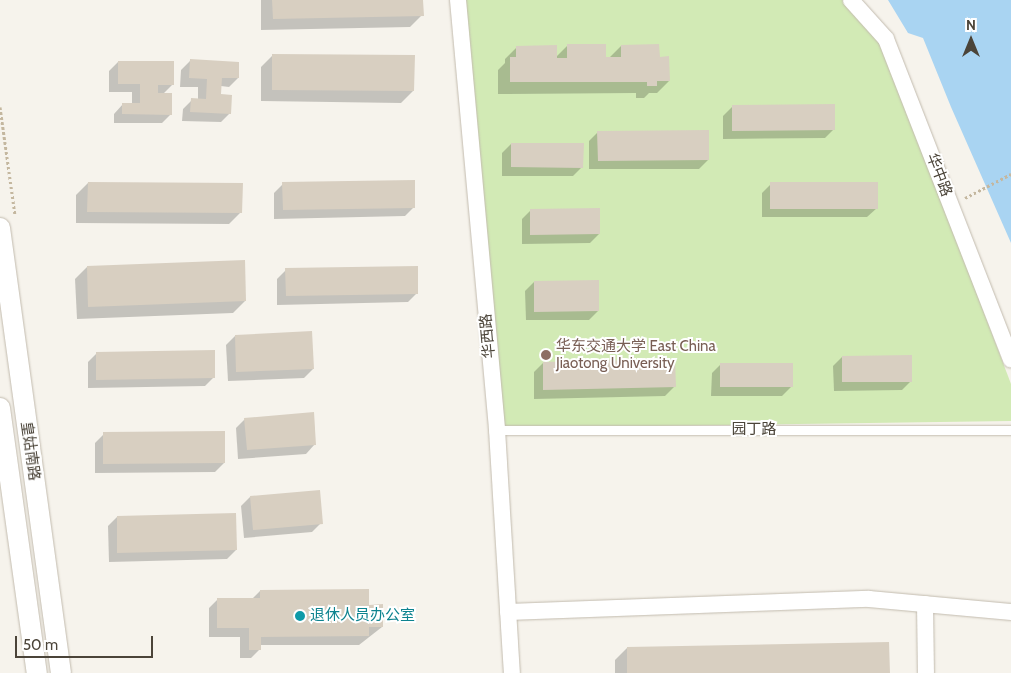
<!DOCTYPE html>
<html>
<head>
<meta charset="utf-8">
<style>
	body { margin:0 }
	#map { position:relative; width:1011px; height:673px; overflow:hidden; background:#f6f3ec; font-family:Cabin,"Noto Sans SC",sans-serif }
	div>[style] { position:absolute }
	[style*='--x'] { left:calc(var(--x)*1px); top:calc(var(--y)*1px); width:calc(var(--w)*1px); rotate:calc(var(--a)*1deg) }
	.green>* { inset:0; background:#d2eab5 }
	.water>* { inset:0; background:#a9d4f2 }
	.shadow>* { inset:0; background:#0003 }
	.building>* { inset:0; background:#d8cfc1 }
	.path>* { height:3px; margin-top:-1.5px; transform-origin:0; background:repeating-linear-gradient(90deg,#c4b79f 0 2.5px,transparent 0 5px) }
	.roads { filter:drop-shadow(0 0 1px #c2bbae) drop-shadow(0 0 1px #c2bbae) }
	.service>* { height:9px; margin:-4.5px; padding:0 4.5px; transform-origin:4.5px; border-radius:4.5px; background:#fff }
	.minor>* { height:16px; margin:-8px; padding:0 8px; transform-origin:8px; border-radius:8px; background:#fff }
	.tertiary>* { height:20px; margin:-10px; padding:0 10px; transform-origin:10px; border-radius:10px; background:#fff }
	.dots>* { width:14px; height:14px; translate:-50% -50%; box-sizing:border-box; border:2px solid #fff; border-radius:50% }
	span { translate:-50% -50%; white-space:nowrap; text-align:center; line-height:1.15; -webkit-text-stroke:4px #fff; paint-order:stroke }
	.street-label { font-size:15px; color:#4b4439 }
	.education-label { font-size:15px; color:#785e54 }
	.left { translate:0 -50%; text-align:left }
	.culture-label { font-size:15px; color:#0d838f }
	.north { position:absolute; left:946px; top:15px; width:50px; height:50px; -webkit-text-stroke:4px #fff; paint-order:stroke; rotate:0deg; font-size:14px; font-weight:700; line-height:20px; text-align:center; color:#4b4439 }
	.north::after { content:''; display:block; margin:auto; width:18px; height:22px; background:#4b4439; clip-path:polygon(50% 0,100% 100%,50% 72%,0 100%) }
	.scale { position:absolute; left:15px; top:636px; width:138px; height:22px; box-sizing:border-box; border:2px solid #4b4439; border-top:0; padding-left:6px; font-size:15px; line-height:18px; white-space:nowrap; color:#4b4439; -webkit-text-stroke:4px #fff; paint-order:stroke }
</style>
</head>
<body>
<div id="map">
	<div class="green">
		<div style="clip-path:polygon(462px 0,845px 0,882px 42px,1011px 384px,1011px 421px,499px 428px)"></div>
	</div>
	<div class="water">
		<div style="clip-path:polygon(888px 0,1011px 0,1011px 243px,951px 107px,923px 38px,908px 33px)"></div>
	</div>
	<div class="shadow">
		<div style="clip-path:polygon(261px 0,422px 0,422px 15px,410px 27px,261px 30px)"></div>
		<div style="clip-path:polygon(568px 45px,605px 58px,609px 58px,621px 46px,669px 81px,657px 93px,649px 93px,644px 98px,636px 98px,636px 93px,498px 94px,498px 70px,505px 63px,505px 59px,517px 47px,556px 57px)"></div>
		<div style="clip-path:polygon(273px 55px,413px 91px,401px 103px,261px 101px,261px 67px)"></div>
		<div style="clip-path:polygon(190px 61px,238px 78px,229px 87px,221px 86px,220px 95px,230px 113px,221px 122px,182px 121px,183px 109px,192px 100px,198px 100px,198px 87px,180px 87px,181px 70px)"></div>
		<div style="clip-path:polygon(118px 62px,173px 84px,163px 94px,171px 114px,162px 123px,114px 123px,114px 114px,123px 104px,132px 104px,132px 92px,109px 92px,109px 71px)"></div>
		<div style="clip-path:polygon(732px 107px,834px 129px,825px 138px,723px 139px,723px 116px)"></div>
		<div style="clip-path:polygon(598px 132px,708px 160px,699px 169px,589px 169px,589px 141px)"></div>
		<div style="clip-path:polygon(511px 144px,582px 167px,573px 176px,502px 176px,502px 153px)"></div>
		<div style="clip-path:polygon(88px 183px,241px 212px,229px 224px,76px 223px,76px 195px)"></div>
		<div style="clip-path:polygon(283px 184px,414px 207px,405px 216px,274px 219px,274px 193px)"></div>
		<div style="clip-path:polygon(771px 184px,877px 208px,867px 217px,762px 217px,762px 193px)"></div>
		<div style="clip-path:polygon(531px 210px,599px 234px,590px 243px,522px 244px,522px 219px)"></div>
		<div style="clip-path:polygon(87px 267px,245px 301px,233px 313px,77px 319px,75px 279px)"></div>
		<div style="clip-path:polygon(286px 270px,417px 293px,408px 302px,277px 305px,277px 279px)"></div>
		<div style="clip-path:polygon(534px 282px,598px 311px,589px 320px,526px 320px,525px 291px)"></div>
		<div style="clip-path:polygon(235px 336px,313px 369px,304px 378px,228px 381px,226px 345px)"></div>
		<div style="clip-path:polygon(97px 353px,214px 377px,205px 386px,88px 388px,88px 362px)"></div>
		<div style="clip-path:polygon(842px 357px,911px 381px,902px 390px,834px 391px,833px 366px)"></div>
		<div style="clip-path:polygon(543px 363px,674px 387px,665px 396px,534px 399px,534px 372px)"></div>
		<div style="clip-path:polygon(721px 364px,791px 387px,782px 396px,711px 396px,712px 373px)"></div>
		<div style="clip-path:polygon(245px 419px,315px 444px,306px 454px,238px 459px,236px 428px)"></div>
		<div style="clip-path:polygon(104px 434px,224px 463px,215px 472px,95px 473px,95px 443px)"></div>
		<div style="clip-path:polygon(250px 497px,321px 523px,312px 532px,244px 538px,241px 506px)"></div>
		<div style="clip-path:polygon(117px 517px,236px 550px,227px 559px,109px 562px,108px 526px)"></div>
		<div style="clip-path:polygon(260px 591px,368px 606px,382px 627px,359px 645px,260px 645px,260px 649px,251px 658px,240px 658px,240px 637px,209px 637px,209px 608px,218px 599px,252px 599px)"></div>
		<div style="clip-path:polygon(627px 648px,889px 673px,615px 673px,615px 660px)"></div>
	</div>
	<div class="building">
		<div style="clip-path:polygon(272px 0,423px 0,424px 16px,273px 19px)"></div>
		<div style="clip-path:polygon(567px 44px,606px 44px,606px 57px,621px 57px,621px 45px,659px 44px,660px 57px,669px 56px,670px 81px,657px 81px,657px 86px,647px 86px,647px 82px,510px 82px,510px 57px,516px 57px,516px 46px,557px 45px,557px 58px,567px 58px)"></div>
		<div style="clip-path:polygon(272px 54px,415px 55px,414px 91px,272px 90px)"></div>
		<div style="clip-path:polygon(190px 59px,239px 62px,239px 78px,222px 78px,221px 94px,232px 95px,231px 114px,190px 112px,191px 98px,206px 99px,207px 79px,189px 78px)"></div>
		<div style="clip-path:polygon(118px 61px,174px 61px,174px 85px,158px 85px,158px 93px,172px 93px,172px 115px,122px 114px,122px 103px,140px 103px,140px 84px,118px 84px)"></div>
		<div style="clip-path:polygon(835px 104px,835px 130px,732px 131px,732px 105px)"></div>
		<div style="clip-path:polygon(709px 130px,709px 160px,598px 161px,597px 131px)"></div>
		<div style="clip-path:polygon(511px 143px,584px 143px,583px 168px,511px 167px)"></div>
		<div style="clip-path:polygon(415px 180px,415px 208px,283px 210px,282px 182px)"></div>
		<div style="clip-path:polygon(88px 182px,243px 183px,242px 213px,87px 212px)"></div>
		<div style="clip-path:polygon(770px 182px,878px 182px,878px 209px,770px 209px)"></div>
		<div style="clip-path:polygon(600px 208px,600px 234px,530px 235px,530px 209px)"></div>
		<div style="clip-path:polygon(245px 260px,246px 301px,88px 307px,87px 266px)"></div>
		<div style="clip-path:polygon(418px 266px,418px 294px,286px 296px,285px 268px)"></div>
		<div style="clip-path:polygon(599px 280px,599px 311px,534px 312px,534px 281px)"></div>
		<div style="clip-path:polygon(312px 331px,314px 369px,236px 372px,235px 335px)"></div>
		<div style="clip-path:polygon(215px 350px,215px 378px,96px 380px,96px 352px)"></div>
		<div style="clip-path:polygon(912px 355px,912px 382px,842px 382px,842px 356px)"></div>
		<div style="clip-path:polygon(675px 359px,676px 387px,543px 390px,543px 362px)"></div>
		<div style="clip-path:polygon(720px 363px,793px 363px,793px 387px,720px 387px)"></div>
		<div style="clip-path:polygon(314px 412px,316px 445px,247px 450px,244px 418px)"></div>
		<div style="clip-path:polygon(225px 431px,225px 463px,103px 464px,103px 432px)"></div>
		<div style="clip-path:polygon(320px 490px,323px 524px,253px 530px,250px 496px)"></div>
		<div style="clip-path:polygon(236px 513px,237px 550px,117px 553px,117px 516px)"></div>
		<div style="clip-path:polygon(369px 589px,369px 605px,383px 604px,383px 627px,369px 627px,369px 636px,261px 637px,261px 650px,249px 650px,249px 628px,217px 628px,217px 598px,260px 598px,260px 590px)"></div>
		<div style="clip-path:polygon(889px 642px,890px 673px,627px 673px,627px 647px)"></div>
	</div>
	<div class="path">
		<div style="--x:0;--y:107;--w:109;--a:82.1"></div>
		<div style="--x:965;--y:198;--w:52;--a:-27.6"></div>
	</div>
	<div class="roads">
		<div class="service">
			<div style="--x:497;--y:430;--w:514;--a:0"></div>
		</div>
		<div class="minor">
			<div style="--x:458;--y:0;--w:432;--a:84.8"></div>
			<div style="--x:497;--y:430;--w:243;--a:86.5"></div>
			<div style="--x:851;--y:0;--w:52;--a:48.1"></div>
			<div style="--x:886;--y:39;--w:344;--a:68.7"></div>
			<div style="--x:925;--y:604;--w:69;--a:89.2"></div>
			<div style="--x:508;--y:612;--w:361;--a:-2.1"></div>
			<div style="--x:869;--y:599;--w:143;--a:5.2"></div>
		</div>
		<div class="tertiary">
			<div style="--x:0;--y:228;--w:449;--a:82.2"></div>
			<div style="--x:0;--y:408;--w:268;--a:82.1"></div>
		</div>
	</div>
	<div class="dots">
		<div style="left:546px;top:355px;background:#8d6e63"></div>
		<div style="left:300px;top:616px;background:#0f9aa8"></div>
	</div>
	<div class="street-label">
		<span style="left:939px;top:175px;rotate:69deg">华中路</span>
		<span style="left:488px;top:336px;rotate:-95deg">华西路</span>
		<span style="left:754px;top:430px">园丁路</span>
		<span style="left:30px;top:451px;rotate:82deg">皇姑南路</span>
	</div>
	<div class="education-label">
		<span class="left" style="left:556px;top:355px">华东交通大学 East China<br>Jiaotong University</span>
	</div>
	<div class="culture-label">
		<span class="left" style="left:310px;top:616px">退休人员办公室</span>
	</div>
	<div class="north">N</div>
	<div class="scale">50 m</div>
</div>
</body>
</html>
